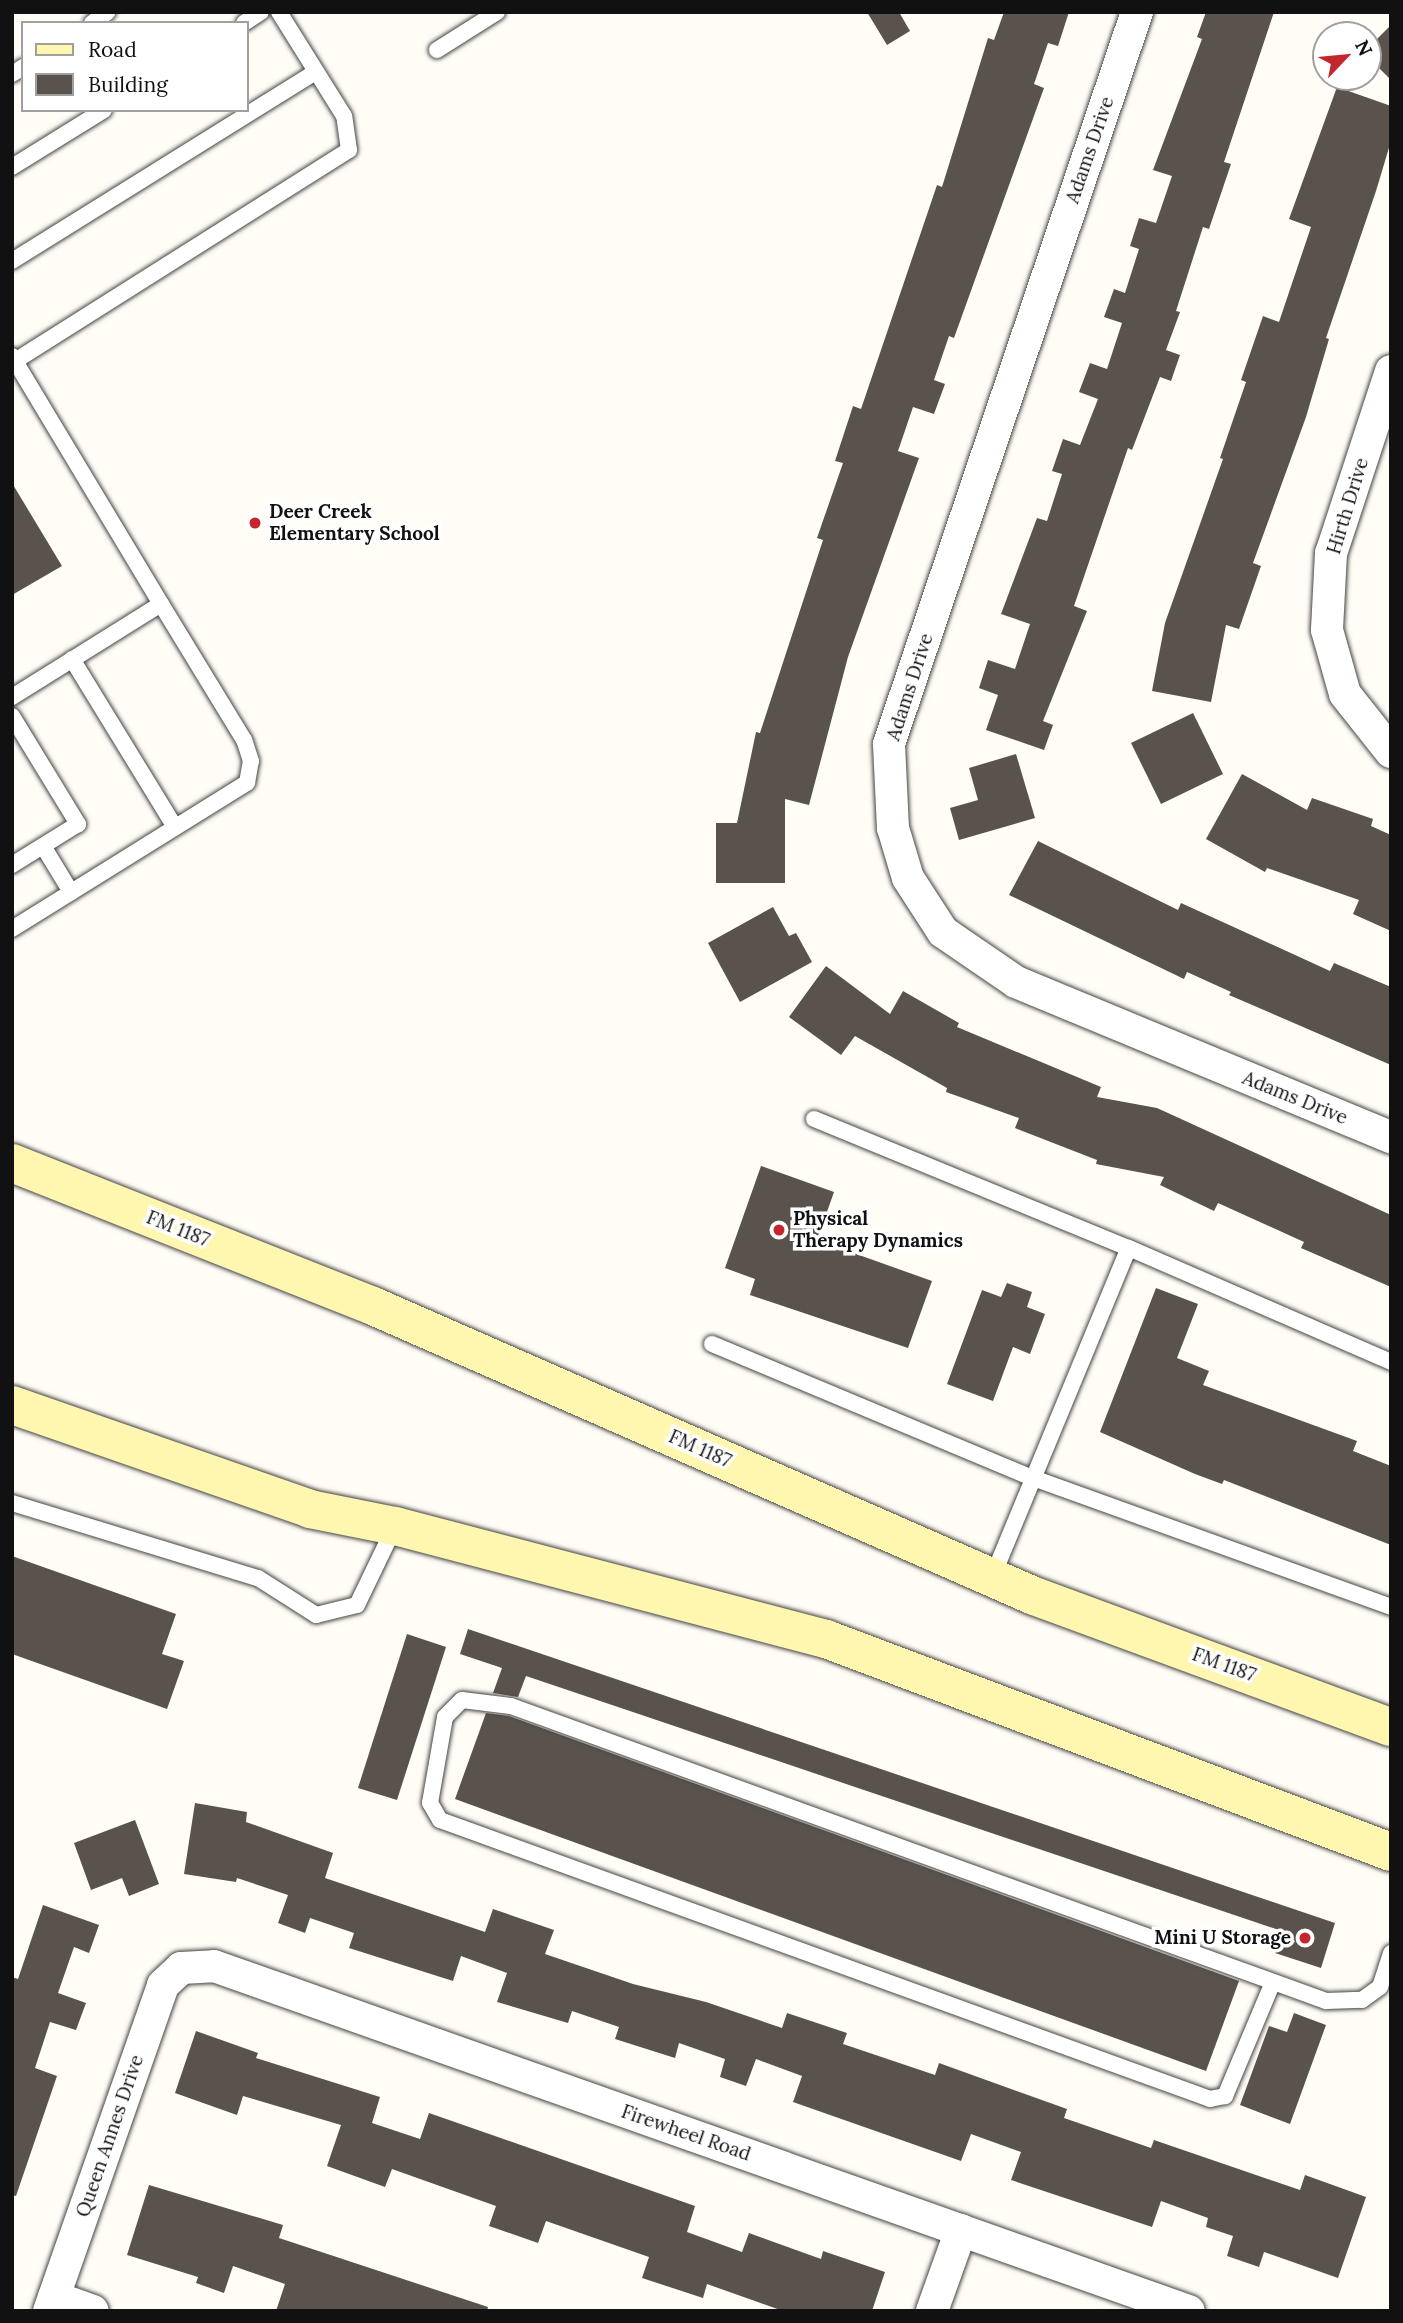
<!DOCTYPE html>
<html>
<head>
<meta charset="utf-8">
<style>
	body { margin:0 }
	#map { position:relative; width:1403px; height:2323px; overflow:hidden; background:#fffdf5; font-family:Lora,serif }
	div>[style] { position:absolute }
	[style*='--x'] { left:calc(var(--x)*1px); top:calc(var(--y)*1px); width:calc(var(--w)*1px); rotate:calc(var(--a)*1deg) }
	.building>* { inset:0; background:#5a524d }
	.roads { filter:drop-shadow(0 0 2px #444) drop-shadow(0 0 2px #444) }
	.service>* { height:16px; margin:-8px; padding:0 8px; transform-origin:8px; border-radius:8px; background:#fff }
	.minor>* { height:32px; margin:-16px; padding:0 16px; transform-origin:16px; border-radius:16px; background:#fff }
	.secondary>* { height:38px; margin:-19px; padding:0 19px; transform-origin:19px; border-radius:19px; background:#fff6b0 }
	.dots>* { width:19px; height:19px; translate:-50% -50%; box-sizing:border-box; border:4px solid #fff; border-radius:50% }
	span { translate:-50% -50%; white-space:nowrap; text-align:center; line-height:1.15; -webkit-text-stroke:7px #fff; paint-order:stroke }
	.street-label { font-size:19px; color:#111 }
	.poi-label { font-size:19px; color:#111; font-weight:700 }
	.left { translate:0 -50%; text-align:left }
	.right { translate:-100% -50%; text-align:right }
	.frame { position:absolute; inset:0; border:14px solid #111; pointer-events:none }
	.legend { position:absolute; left:21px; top:21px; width:228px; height:91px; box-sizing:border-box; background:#fff; border:2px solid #a0a0a0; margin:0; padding:9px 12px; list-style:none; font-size:21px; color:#111 }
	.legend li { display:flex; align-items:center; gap:14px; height:35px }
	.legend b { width:35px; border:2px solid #a0a0a0 }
	.north { position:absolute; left:1312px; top:21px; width:70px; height:70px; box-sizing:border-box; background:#fff; border:2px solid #a0a0a0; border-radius:50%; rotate:64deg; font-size:19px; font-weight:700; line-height:28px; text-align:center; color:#111 }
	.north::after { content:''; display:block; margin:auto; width:24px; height:32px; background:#c4262e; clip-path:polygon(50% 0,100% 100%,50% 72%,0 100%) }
</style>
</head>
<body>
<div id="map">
	<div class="building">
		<div style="clip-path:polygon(867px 12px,899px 12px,910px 31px,887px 45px)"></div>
		<div style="clip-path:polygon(1004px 12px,1069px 12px,1058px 46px,1048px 43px,1034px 84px,1044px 88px,954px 338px,949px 336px,934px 380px,945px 384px,934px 414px,913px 407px,898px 451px,919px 458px,848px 657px,809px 805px,785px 799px,785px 883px,716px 883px,716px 823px,737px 823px,756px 732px,760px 733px,823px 540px,817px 538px,843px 463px,835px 461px,853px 406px,861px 409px,937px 185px,942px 187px,988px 38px,994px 40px)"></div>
		<div style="clip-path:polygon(1206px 12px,1274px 12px,1224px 162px,1231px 164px,1209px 229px,1203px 227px,1176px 311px,1180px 312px,1166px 350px,1180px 355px,1171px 381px,1160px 377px,1132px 450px,1128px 448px,1074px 606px,1087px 611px,1043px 721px,1053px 725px,1044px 750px,986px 730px,998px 695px,979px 688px,988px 660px,1015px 669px,1030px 624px,1001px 614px,1037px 518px,1047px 521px,1062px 474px,1052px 471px,1063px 439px,1080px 445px,1098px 399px,1079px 392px,1090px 363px,1107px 369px,1122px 323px,1104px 317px,1114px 289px,1125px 293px,1139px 249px,1130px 246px,1139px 218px,1156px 223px,1172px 176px,1153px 170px,1202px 39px,1197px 37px)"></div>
		<div style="clip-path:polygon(1391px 25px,1391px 80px,1368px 57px,1368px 48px)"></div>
		<div style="clip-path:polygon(1337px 87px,1391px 106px,1391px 141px,1376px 191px,1326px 338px,1329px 339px,1306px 417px,1253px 563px,1261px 566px,1239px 629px,1226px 625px,1211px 702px,1152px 691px,1165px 623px,1223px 459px,1220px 458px,1246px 382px,1241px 380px,1263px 316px,1279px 322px,1311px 227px,1289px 219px)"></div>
		<div style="clip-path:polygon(12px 483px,62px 566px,12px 595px)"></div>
		<div style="clip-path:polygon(1193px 713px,1223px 774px,1161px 804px,1131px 743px)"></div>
		<div style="clip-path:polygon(1016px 754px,1035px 818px,959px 840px,950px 808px,978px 800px,969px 768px)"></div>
		<div style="clip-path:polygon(1242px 774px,1307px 810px,1312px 798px,1373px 819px,1371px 826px,1391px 835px,1391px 931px,1353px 914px,1359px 900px,1267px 868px,1265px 872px,1206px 839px)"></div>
		<div style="clip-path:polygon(1038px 841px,1178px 910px,1181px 903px,1330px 971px,1334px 963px,1391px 987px,1391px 1065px,1229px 995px,1231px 992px,1187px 972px,1184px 979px,1009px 895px)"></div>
		<div style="clip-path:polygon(773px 907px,789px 936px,796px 933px,812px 962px,740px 1002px,708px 943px)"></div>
		<div style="clip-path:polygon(826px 966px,890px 1014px,903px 991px,959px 1023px,957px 1027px,1101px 1087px,1097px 1097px,1157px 1108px,1391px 1215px,1391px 1287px,1301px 1248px,1304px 1242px,1218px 1203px,1214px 1211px,1160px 1185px,1164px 1177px,1096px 1164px,1097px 1160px,1015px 1128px,1019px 1118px,946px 1092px,947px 1088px,855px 1036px,841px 1055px,789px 1017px)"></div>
		<div style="clip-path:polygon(761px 1166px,834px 1192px,817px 1240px,932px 1281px,908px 1348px,750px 1295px,755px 1279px,725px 1268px)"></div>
		<div style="clip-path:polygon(1007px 1283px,1032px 1292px,1027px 1307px,1045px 1314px,1030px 1354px,1013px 1347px,993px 1401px,947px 1384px,982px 1290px,1001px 1297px)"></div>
		<div style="clip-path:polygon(1156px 1288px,1198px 1304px,1177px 1358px,1209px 1371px,1203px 1385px,1357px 1441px,1353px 1451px,1391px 1466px,1391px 1545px,1224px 1480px,1222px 1484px,1195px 1474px,1100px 1432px)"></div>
		<div style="clip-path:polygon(12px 1556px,176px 1614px,162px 1654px,184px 1661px,167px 1709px,12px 1654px)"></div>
		<div style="clip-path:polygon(468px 1629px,1335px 1923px,1321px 1968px,1275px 1953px,1282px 1931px,526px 1676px,518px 1697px,493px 1693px,502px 1668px,460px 1654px)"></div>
		<div style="clip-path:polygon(407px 1634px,446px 1647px,397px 1800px,358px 1788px)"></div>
		<div style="clip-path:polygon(486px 1713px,509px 1716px,1239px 1981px,1206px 2071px,455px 1799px)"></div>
		<div style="clip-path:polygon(195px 1803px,247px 1812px,246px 1822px,333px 1853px,325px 1878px,485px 1932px,493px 1909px,554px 1930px,545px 1954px,633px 1984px,706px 2002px,782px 2028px,787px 2013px,847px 2033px,843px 2044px,935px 2075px,939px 2063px,1067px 2109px,1064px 2118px,1151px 2148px,1154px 2140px,1300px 2190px,1305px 2175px,1366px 2197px,1338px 2278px,1264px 2252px,1259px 2267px,1227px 2256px,1233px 2236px,1206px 2227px,1208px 2218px,1161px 2201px,1152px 2227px,1011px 2180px,1021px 2152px,971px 2134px,961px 2161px,793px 2102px,802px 2076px,756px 2059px,746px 2086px,720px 2077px,725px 2059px,679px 2043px,675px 2058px,615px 2039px,619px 2027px,572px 2011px,568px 2023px,497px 2002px,507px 1973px,461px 1956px,453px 1981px,349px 1948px,354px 1933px,310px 1918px,305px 1933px,278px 1923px,288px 1895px,237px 1878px,236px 1882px,184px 1874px)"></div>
		<div style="clip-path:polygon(135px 1820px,159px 1884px,129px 1896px,122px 1878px,91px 1890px,74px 1843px)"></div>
		<div style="clip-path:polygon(43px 1905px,99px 1925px,89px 1953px,74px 1947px,58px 1993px,86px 2003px,76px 2030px,50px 2022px,35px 2068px,57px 2076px,16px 2196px,12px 2195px,12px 1977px,18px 1979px)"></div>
		<div style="clip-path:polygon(1294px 2013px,1326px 2025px,1290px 2124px,1240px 2105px,1269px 2026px,1287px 2032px)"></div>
		<div style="clip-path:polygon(196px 2031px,258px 2053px,256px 2058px,380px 2097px,372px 2123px,420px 2139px,429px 2113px,695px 2206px,687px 2232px,742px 2252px,749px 2233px,821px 2259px,823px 2251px,885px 2272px,872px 2311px,783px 2311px,707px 2284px,703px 2298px,642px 2278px,649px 2257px,546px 2221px,538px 2243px,489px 2226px,496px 2206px,392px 2169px,385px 2187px,327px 2166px,341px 2125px,243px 2096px,237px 2115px,175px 2093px)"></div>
		<div style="clip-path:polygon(149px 2185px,283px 2225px,279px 2238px,488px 2307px,487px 2311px,276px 2311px,285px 2284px,233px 2266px,224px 2293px,196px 2283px,198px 2277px,127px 2255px)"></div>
	</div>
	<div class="roads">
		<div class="service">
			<div style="--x:92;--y:23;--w:19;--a:-35"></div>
			<div style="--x:244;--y:23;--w:20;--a:-33"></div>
			<div style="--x:437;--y:50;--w:71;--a:-32.3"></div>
			<div style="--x:12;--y:74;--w:13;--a:-32"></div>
			<div style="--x:12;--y:167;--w:108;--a:-31.8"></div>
			<div style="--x:12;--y:261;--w:358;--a:-31.9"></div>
			<div style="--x:12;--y:356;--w:289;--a:59"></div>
			<div style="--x:161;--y:604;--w:176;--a:148"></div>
			<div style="--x:15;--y:361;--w:395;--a:-32.3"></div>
			<div style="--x:349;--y:150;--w:34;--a:-98"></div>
			<div style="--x:344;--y:116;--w:123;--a:-122"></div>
			<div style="--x:72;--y:659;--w:197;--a:58.5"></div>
			<div style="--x:12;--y:716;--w:127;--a:58.6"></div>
			<div style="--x:78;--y:824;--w:78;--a:148.2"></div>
			<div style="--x:43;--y:846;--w:54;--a:58.7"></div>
			<div style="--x:12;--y:929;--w:277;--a:-31.9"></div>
			<div style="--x:247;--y:783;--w:22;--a:-80"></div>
			<div style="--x:251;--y:761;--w:22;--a:-108"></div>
			<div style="--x:244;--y:740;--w:159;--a:-121.4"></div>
			<div style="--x:814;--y:1119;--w:340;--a:22.3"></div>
			<div style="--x:1129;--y:1248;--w:286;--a:23.5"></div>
			<div style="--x:712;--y:1344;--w:348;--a:22.7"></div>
			<div style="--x:1033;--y:1478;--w:381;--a:19.8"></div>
			<div style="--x:12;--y:1503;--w:257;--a:17"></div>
			<div style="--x:258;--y:1578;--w:69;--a:32.5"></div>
			<div style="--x:316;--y:1615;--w:42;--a:-13.7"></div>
			<div style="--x:357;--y:1605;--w:88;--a:-64.3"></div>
			<div style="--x:992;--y:1578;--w:357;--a:-67.5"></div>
			<div style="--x:1273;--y:1982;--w:124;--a:112.8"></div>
			<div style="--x:1225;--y:2096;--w:15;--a:169"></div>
			<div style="--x:1210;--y:2099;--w:819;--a:-160.08"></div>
			<div style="--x:440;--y:1820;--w:20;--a:-120"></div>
			<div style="--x:430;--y:1803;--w:87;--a:-80.1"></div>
			<div style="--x:445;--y:1717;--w:24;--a:-45"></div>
			<div style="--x:462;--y:1700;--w:49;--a:7"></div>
			<div style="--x:511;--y:1706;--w:867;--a:19.9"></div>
			<div style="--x:1326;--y:2001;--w:36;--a:-2"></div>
			<div style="--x:1362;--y:2000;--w:22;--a:-36"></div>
			<div style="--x:1380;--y:1987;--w:36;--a:-72"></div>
		</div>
		<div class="minor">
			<div style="--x:1137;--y:12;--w:773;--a:108.72"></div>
			<div style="--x:889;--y:744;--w:84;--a:87.3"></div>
			<div style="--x:893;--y:828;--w:52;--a:73.3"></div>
			<div style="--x:908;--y:878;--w:64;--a:57.1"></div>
			<div style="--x:943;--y:932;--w:88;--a:34.4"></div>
			<div style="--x:1016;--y:982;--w:406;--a:22.5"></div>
			<div style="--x:1391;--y:371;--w:192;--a:108.2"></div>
			<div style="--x:1331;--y:553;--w:77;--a:93"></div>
			<div style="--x:1327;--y:630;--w:66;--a:74.3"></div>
			<div style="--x:1345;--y:694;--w:74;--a:51.6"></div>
			<div style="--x:54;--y:2297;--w:41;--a:19.7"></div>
			<div style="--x:49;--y:2311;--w:345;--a:-70.7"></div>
			<div style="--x:163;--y:1985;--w:25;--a:-43"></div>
			<div style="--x:181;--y:1968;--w:33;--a:-3"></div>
			<div style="--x:214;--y:1966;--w:1034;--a:19.49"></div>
			<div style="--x:932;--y:2311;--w:86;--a:-70.3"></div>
		</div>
		<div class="secondary">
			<div style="--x:12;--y:1163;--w:388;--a:21.6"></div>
			<div style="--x:373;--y:1306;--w:722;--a:23.69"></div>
			<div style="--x:1034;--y:1596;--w:380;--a:20.2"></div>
			<div style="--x:12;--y:1405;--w:316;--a:19.2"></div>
			<div style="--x:310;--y:1509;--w:87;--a:11.3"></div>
			<div style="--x:395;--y:1526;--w:446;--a:14.7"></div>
			<div style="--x:826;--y:1639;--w:604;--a:20.66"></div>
		</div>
	</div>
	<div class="dots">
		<div style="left:255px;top:523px;background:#c4262e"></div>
		<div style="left:779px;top:1230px;background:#c4262e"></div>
		<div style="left:1305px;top:1938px;background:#c4262e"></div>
	</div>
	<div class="street-label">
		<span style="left:1090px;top:150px;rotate:-71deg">Adams Drive</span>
		<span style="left:1348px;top:506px;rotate:-73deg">Hirth Drive</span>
		<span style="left:910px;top:687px;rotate:-72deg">Adams Drive</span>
		<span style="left:1295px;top:1098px;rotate:22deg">Adams Drive</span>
		<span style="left:178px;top:1229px;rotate:22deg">FM 1187</span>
		<span style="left:700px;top:1449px;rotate:24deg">FM 1187</span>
		<span style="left:1224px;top:1665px;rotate:20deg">FM 1187</span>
		<span style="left:686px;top:2133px;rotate:19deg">Firewheel Road</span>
		<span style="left:110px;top:2136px;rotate:-71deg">Queen Annes Drive</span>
	</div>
	<div class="poi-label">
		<span class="left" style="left:269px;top:523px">Deer Creek<br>Elementary School</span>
		<span class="left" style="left:793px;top:1230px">Physical<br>Therapy Dynamics</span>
		<span class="right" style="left:1291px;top:1938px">Mini U Storage</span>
	</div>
	<div class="frame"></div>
	<ul class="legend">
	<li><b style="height:9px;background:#fff6b0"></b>Road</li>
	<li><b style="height:19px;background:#5a524d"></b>Building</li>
	</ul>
	<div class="north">N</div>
</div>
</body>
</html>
